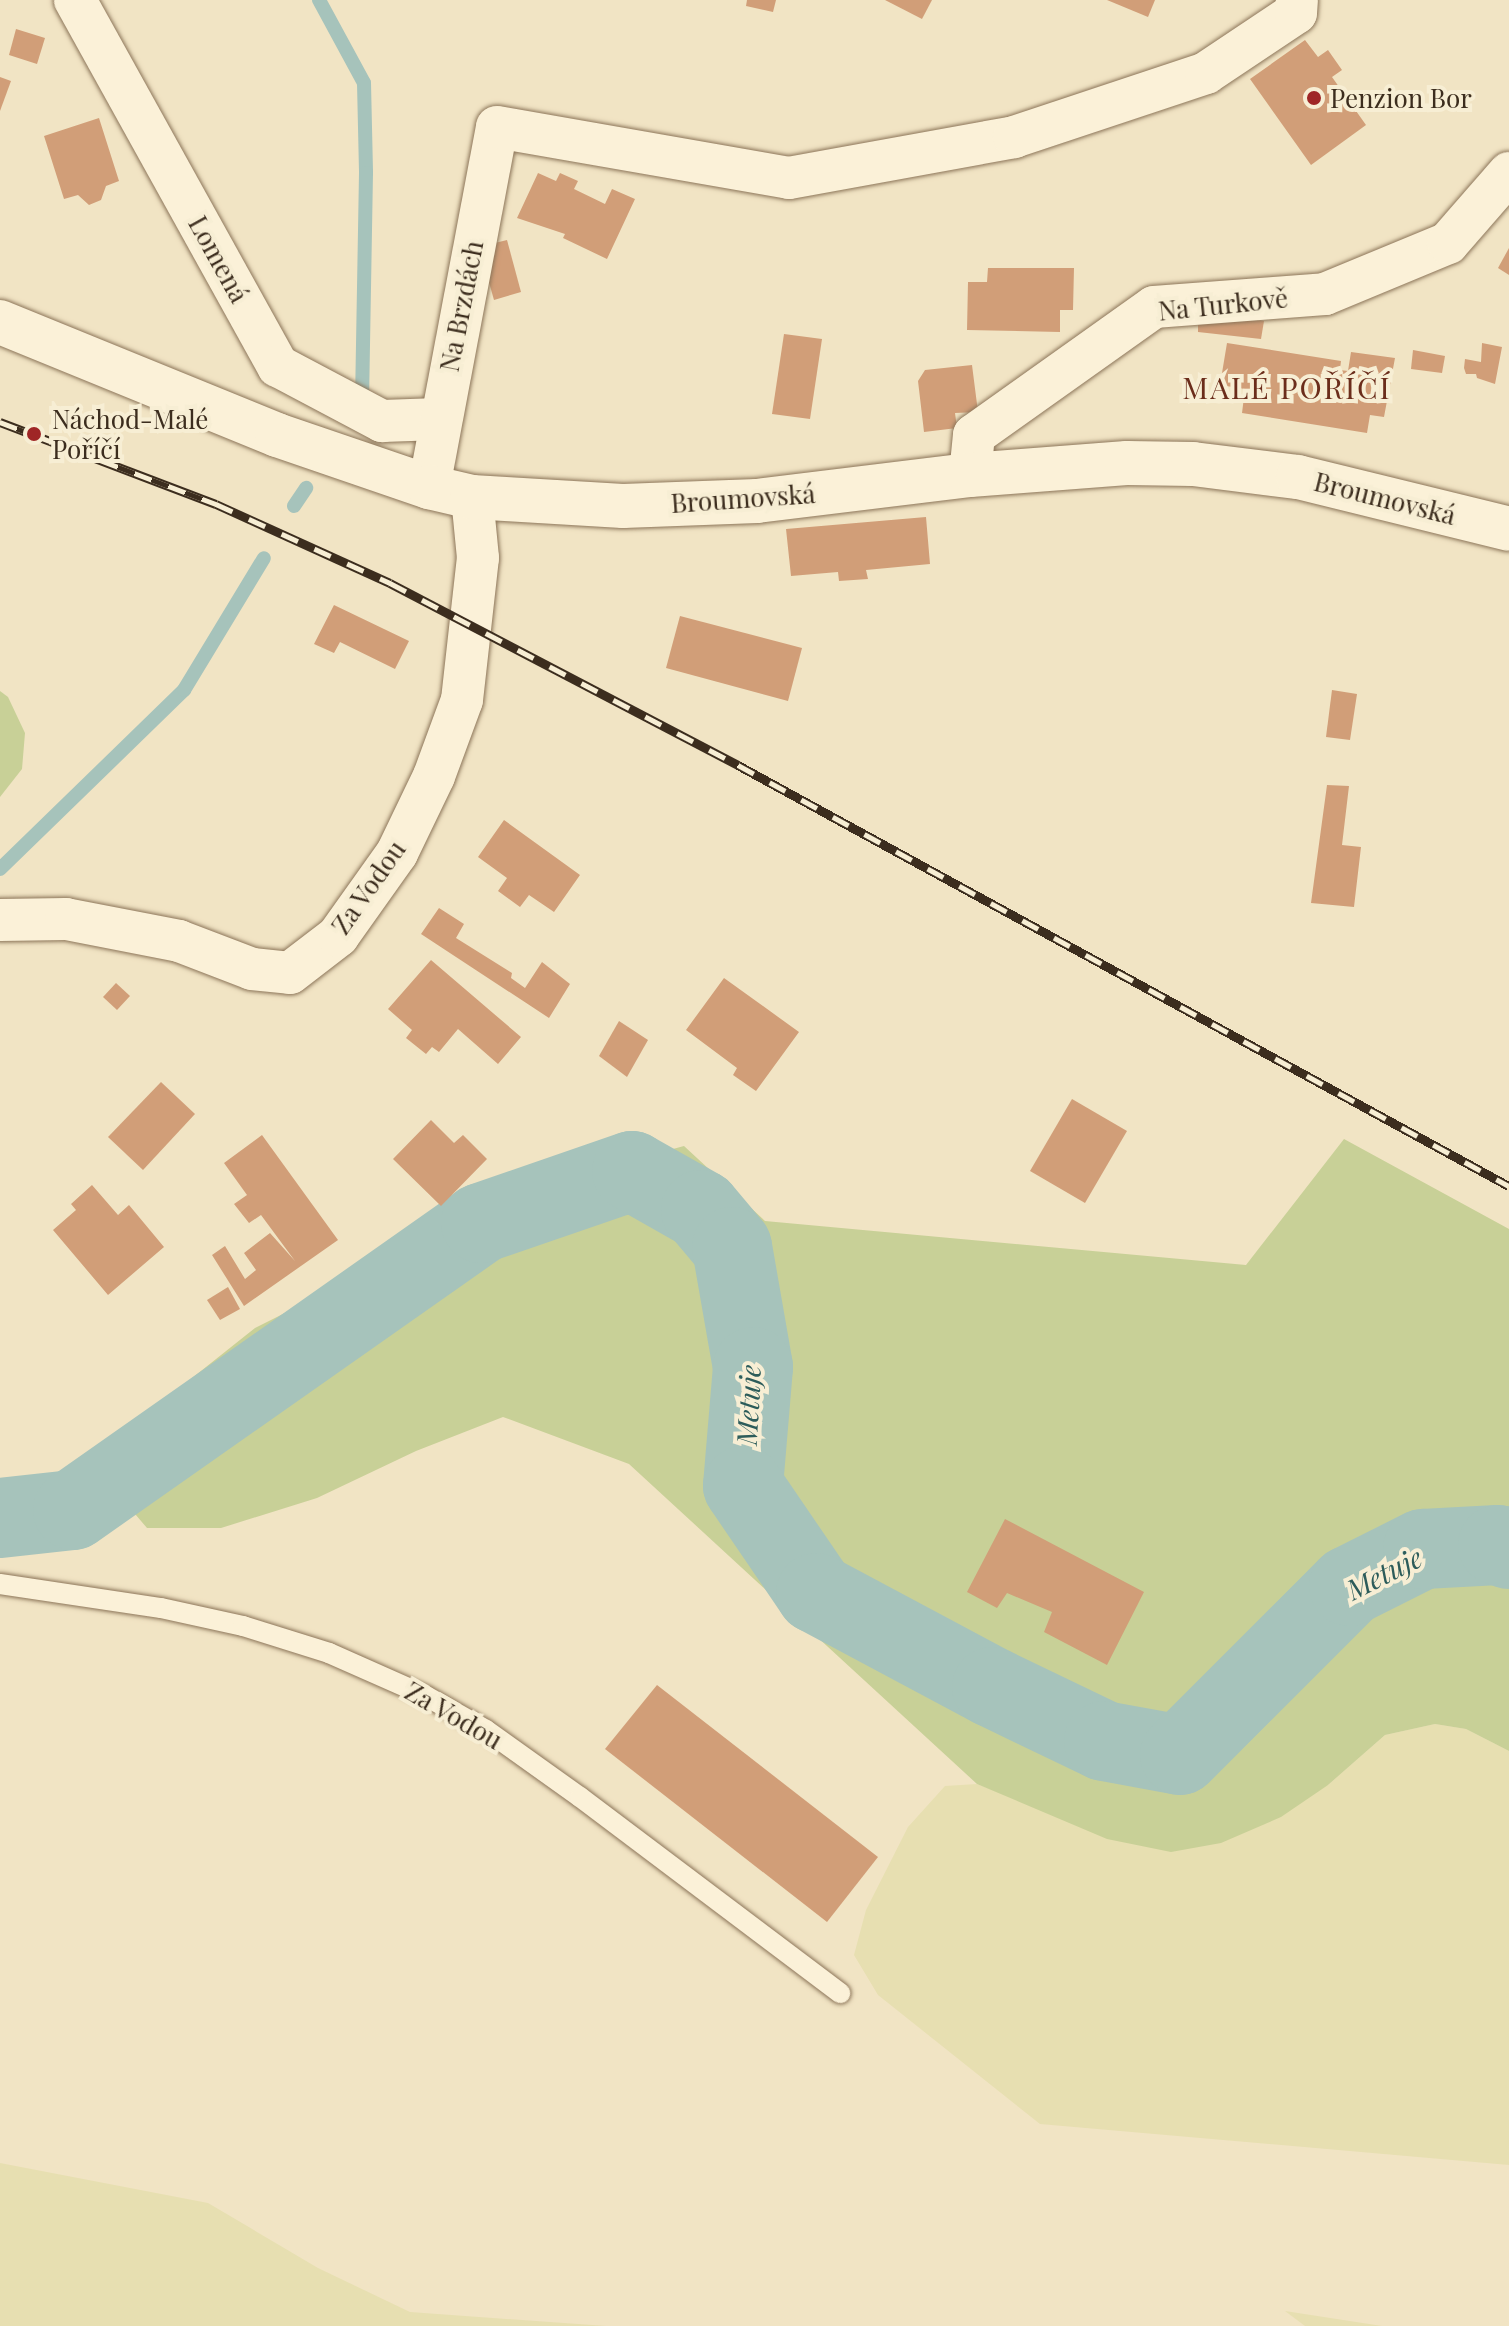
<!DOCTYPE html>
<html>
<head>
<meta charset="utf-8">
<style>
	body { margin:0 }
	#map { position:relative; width:1509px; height:2326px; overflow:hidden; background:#f1e4c4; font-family:"Playfair Display",serif }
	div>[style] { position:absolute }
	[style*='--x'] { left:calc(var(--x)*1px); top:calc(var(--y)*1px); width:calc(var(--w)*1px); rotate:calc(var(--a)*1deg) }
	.farmland>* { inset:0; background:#e7dfb1 }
	.green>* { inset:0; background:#c8d097 }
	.stream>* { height:14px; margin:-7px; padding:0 7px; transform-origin:7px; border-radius:7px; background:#a6c3bb }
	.river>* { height:80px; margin:-40px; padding:0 40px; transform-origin:40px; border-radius:40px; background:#a6c3bb }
	.building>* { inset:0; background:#d19e78 }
	.roads { filter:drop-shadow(0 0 2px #8c7559) drop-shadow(0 0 2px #8c7559) }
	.service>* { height:20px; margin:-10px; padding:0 10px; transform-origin:10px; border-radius:10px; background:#fbf1d8 }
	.minor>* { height:42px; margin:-21px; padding:0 21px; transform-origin:21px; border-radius:21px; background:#fbf1d8 }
	.secondary>* { height:44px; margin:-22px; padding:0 22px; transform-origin:22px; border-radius:22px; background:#fbf1d8 }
	.rail>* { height:9px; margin-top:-4.5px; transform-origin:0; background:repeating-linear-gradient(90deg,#f7eed4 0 18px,#3c2d1e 0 36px); box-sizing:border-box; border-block:2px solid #3c2d1e }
	.dots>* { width:22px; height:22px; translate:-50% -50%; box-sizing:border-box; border:4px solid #f7eed4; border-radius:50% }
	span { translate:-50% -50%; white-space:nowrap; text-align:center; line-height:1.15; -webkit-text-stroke:8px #f7eed4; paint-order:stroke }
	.poi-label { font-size:26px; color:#3c2d1e }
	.left { translate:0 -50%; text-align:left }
	.street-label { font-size:26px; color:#3c2d1e }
	.water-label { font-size:28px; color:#2c5c5a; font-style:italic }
	.quarter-label { font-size:30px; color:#6b2d1b; letter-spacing:2px }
</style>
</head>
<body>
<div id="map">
	<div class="farmland">
		<div style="clip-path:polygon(1435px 1724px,1466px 1729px,1509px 1751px,1509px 2165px,1040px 2124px,878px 1995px,854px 1955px,866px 1910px,908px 1827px,945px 1786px,977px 1784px,1031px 1805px,1328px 1785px,1385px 1735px)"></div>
		<div style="clip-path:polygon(0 2163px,208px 2203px,318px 2268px,410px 2312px,606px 2326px,0 2326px)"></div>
		<div style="clip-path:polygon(1285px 2311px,1382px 2326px,1305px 2326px)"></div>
	</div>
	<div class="green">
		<div style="clip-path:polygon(0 691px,8px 697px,25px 733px,22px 769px,0 797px)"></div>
		<div style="clip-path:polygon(1344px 1139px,1509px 1229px,1509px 1751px,1466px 1729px,1435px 1724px,1385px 1735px,1328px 1785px,1281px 1817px,1221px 1843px,1171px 1852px,1107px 1839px,977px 1784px,629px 1464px,503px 1417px,416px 1451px,317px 1498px,221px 1528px,147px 1528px,89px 1460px,255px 1328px,540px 1185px,684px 1146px,765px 1221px,1246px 1265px)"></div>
	</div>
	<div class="stream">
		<div style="--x:319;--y:0;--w:94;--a:61.5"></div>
		<div style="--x:364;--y:83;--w:90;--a:88.7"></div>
		<div style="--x:366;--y:173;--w:222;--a:91"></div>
		<div style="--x:294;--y:506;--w:22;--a:-56"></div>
		<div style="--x:0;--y:869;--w:257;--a:-44.2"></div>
		<div style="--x:184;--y:690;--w:154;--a:-58.8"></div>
	</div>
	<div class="river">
		<div style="--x:0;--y:1518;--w:73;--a:-6.3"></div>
		<div style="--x:73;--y:1510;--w:499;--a:-35.1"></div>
		<div style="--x:481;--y:1223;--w:160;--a:-19"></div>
		<div style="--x:632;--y:1171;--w:79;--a:29.5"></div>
		<div style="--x:701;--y:1210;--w:48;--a:50"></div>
		<div style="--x:732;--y:1247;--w:122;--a:80.1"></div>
		<div style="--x:753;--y:1367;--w:119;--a:94.8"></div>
		<div style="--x:743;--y:1486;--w:130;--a:55.7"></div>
		<div style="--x:816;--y:1593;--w:200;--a:28.1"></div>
		<div style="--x:992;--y:1687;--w:124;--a:25.7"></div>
		<div style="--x:1104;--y:1741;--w:77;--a:10.4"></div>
		<div style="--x:1180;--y:1755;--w:239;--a:-45"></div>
		<div style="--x:1349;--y:1586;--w:83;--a:-26.6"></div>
		<div style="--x:1423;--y:1549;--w:75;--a:-3.1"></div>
		<div style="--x:1498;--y:1545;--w:12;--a:20"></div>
	</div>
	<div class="building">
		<div style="clip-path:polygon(747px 0,776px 0,773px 12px,746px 6px)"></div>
		<div style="clip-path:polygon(885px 0,932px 0,922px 19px)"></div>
		<div style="clip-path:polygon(1107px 0,1155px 0,1148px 17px)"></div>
		<div style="clip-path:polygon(16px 29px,45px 38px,37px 64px,9px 55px)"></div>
		<div style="clip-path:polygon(1305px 40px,1318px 57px,1328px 50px,1342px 70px,1332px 77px,1366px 125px,1311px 165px,1250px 79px)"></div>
		<div style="clip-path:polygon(0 77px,11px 81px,0 111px)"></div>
		<div style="clip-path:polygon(99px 118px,119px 181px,106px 186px,101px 200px,89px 205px,78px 195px,64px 199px,44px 136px)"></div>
		<div style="clip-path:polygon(538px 173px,556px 181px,560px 173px,578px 181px,574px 189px,605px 204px,612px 189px,635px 199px,607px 259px,563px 238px,565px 234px,517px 218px)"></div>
		<div style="clip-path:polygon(507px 240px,521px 292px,494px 300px,479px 247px)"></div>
		<div style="clip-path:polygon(1509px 248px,1509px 275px,1498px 268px)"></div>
		<div style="clip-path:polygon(988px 268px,1074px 268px,1073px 310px,1060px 310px,1060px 332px,967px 330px,968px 282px,987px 282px)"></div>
		<div style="clip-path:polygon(1217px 314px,1264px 321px,1261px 339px,1198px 332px,1198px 317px)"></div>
		<div style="clip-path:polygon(784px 334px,822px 339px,810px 419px,772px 414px)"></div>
		<div style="clip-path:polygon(1227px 343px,1341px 361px,1340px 370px,1348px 371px,1351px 352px,1395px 358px,1384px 417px,1370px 415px,1367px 433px,1242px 413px,1245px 389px,1220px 385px)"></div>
		<div style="clip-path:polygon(1482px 343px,1502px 347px,1495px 384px,1477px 378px,1476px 374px,1466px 374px,1464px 368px,1465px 359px,1481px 362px)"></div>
		<div style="clip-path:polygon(1413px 350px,1445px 356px,1442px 373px,1411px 369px)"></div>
		<div style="clip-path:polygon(972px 365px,978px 412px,955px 413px,957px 428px,924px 432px,918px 381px,925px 370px)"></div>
		<div style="clip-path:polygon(926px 517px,930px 564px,866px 570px,868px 579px,839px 581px,838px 572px,791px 576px,786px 529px)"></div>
		<div style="clip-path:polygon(334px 605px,409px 641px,395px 669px,340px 642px,334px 653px,314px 644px)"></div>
		<div style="clip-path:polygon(680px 616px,802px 648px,788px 701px,666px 668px)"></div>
		<div style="clip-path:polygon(1332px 690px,1357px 694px,1350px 740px,1326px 737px)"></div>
		<div style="clip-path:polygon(1327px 785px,1349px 786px,1342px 845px,1361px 847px,1354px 907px,1311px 903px)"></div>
		<div style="clip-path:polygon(504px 820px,580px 875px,554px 912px,529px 895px,520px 907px,498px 891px,507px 878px,478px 857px)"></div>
		<div style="clip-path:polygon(439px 908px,464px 924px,456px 938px,512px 973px,511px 978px,525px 988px,542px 962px,570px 984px,549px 1018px,421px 934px)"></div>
		<div style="clip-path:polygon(431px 960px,521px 1037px,498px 1064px,458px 1029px,439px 1052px,432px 1047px,426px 1054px,406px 1038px,412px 1030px,388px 1009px)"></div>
		<div style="clip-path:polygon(724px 978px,799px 1032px,756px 1091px,733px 1075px,737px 1068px,686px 1030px)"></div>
		<div style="clip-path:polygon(116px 983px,130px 996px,117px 1010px,103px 997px)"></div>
		<div style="clip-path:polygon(619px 1021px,648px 1040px,627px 1077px,599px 1056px)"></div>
		<div style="clip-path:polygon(161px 1082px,195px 1114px,143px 1170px,108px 1137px)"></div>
		<div style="clip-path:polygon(1072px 1099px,1127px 1131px,1085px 1203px,1030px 1171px)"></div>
		<div style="clip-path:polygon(431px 1120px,454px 1143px,463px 1135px,487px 1159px,441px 1206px,393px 1159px)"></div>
		<div style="clip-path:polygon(262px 1135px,338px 1240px,244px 1306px,212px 1255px,225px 1246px,245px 1279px,256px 1270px,244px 1253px,270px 1233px,295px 1261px,261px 1215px,249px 1223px,234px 1204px,247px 1195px,224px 1163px)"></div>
		<div style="clip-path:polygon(92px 1185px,118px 1215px,129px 1205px,164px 1247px,108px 1295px,53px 1230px,76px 1210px,71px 1204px)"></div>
		<div style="clip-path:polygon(228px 1287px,240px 1309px,220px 1320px,207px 1300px)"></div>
		<div style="clip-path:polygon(1005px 1519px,1144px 1592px,1107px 1665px,1044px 1632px,1052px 1612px,1007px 1593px,997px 1608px,967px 1592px)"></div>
		<div style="clip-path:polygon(657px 1685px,878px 1857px,827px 1922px,605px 1749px)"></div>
	</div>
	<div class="roads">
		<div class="service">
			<div style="--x:0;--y:1584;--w:163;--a:8.5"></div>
			<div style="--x:161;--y:1608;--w:84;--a:12.4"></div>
			<div style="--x:243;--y:1626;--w:90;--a:17.4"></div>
			<div style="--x:329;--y:1653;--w:106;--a:23.9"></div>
			<div style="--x:426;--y:1696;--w:69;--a:29.5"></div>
			<div style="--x:486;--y:1730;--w:115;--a:35.5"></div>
			<div style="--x:580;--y:1797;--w:326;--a:37"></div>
		</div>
		<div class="minor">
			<div style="--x:75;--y:0;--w:419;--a:61"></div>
			<div style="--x:278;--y:366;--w:118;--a:27.9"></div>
			<div style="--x:382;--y:421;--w:57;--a:-2"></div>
			<div style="--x:970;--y:475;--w:40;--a:-84.3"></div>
			<div style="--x:974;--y:435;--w:221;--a:-35.4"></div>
			<div style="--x:1154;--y:307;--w:171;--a:-4.3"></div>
			<div style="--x:1325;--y:294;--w:133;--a:-22.5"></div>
			<div style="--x:1448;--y:243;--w:93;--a:-48.9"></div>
			<div style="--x:429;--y:487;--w:366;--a:-79.3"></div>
			<div style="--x:497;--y:127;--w:296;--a:9.9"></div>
			<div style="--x:789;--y:178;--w:229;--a:-10.3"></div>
			<div style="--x:1014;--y:137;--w:202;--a:-18.4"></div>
			<div style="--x:1206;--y:73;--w:108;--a:-33.7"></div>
			<div style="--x:1296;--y:13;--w:13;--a:-86"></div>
			<div style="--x:0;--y:920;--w:66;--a:-0.9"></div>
			<div style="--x:66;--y:919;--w:115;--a:11"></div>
			<div style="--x:179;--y:941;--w:78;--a:21"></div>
			<div style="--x:252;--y:969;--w:38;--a:6"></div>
			<div style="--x:290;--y:973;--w:61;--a:-37.6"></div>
			<div style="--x:338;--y:936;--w:102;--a:-54.6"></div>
			<div style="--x:397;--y:853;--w:85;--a:-64.3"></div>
			<div style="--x:434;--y:776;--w:81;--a:-69.8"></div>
			<div style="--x:462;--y:700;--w:143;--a:-83.6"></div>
			<div style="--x:478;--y:558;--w:61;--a:-95.6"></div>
		</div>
		<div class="secondary">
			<div style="--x:0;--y:322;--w:299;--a:22.2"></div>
			<div style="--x:277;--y:435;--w:161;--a:18.9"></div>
			<div style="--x:429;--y:487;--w:44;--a:13.1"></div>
			<div style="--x:472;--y:497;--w:151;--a:3.4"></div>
			<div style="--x:623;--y:506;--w:134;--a:-2.1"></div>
			<div style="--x:757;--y:501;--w:215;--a:-7"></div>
			<div style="--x:970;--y:475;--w:157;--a:-4.4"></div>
			<div style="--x:1127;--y:463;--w:66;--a:0.9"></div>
			<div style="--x:1193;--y:464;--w:106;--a:7.1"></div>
			<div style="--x:1298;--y:477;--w:217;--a:13.8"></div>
		</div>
	</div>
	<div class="rail">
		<div style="--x:0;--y:422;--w:231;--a:20.8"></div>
		<div style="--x:216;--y:504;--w:191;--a:24.4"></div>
		<div style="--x:390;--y:583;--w:393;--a:27.6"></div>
		<div style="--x:738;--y:765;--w:878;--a:28.64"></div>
	</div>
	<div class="dots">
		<div style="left:1314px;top:98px;background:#9f2626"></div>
		<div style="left:34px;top:434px;background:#9f2626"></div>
	</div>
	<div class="poi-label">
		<span class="left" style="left:1330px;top:98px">Penzion Bor</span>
		<span class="left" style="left:52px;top:434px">Náchod-Malé<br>Poříčí</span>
	</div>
	<div class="street-label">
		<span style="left:219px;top:259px;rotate:61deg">Lomená</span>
		<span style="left:1223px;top:304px;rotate:-6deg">Na Turkově</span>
		<span style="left:461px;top:306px;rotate:-79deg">Na Brzdách</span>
		<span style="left:743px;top:498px;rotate:-4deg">Broumovská</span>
		<span style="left:1385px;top:498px;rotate:14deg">Broumovská</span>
		<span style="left:368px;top:887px;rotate:-55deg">Za Vodou</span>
		<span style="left:454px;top:1715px;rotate:30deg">Za Vodou</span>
	</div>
	<div class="water-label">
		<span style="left:748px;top:1405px;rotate:-87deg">Metuje</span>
		<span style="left:1384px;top:1573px;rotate:-27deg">Metuje</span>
	</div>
	<div class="quarter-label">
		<span style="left:1287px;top:387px">MALÉ POŘÍČÍ</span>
	</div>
</div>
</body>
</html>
